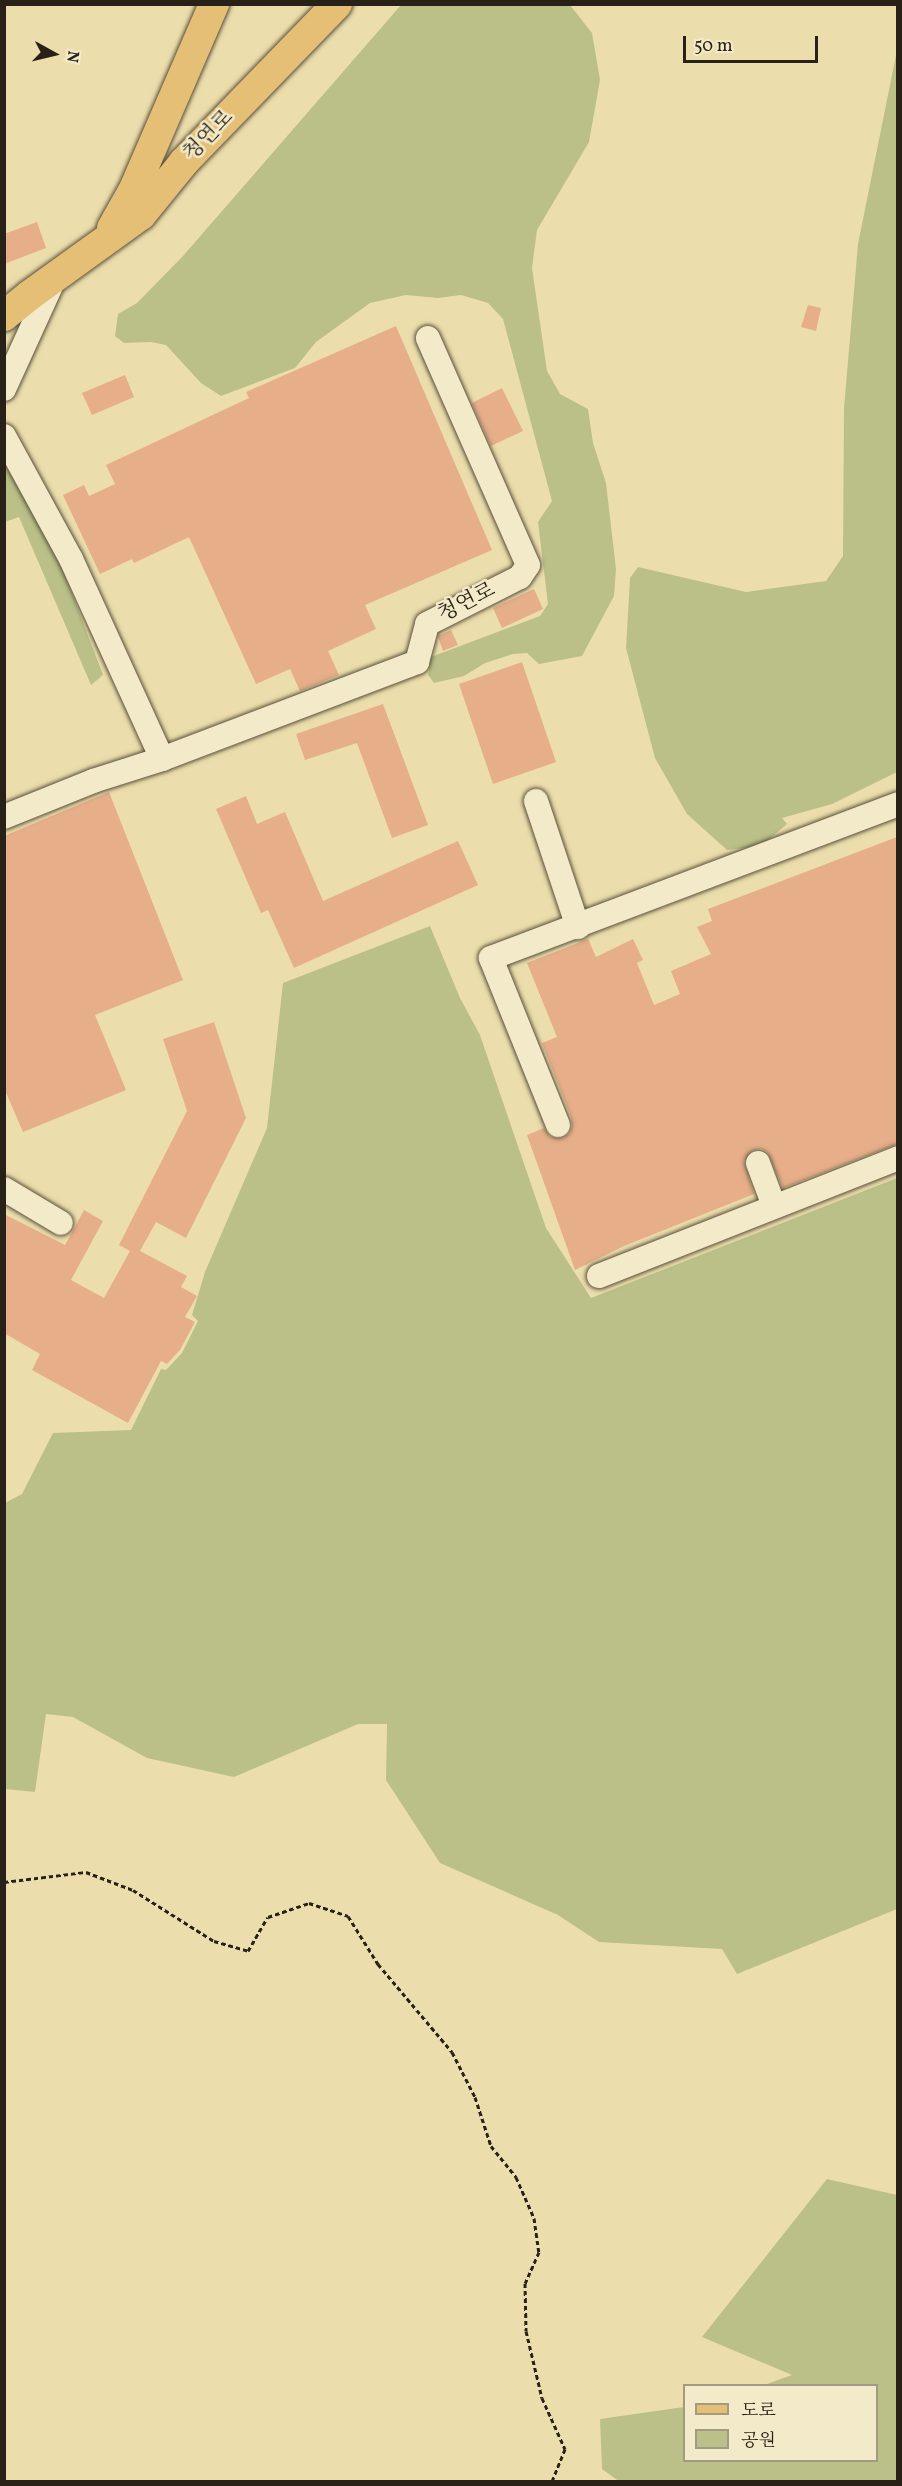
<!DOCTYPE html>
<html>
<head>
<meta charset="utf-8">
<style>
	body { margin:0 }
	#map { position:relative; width:902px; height:2486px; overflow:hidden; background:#ecdeac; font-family:Vollkorn,"Noto Serif KR",serif }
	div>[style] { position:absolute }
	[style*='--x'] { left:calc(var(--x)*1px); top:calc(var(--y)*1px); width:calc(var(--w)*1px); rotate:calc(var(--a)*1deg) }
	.green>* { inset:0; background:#bac088 }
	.building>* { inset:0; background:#e6ae89 }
	.path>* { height:3px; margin-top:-1.5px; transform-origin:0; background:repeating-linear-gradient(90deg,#282117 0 4.5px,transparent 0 7.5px) }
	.roads { filter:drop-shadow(0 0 2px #59503c) drop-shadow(0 0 2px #59503c) }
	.minor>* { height:24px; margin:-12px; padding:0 12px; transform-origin:12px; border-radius:12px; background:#f3eac9 }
	.major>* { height:30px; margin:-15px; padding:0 15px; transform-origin:15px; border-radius:15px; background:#e6bf76 }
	span { translate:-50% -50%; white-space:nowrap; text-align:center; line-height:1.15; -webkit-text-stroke:5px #f3eac9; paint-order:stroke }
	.street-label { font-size:21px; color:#282117 }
	.frame { position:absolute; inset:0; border:6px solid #282117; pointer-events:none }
	.legend { position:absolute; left:683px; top:2384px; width:195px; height:78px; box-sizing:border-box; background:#f3eac9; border:2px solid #a29a82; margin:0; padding:8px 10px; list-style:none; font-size:18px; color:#282117 }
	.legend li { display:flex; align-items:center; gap:12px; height:30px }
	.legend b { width:30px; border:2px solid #a29a82 }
	.north { position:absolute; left:24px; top:24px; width:60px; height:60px; -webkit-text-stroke:4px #f3eac9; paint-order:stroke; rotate:98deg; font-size:16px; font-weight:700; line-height:24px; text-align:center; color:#282117 }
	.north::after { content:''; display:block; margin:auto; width:21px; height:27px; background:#282117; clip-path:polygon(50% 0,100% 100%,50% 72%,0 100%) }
	.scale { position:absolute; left:683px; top:36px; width:135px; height:27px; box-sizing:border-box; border:3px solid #282117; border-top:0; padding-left:8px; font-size:18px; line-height:21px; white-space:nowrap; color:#282117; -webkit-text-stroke:4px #f3eac9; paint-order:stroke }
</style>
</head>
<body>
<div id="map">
	<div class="green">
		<div style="clip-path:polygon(401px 5px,570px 5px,592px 33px,600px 80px,589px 142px,537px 230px,532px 268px,547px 371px,560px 394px,588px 409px,593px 443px,606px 483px,616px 569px,614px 596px,582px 656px,539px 664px,527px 653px,513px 654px,485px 663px,464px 676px,434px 683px,428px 675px,431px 657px,540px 616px,548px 604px,538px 522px,552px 501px,503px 319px,488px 303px,461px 295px,438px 298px,406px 295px,370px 303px,316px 342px,295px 368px,221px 396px,201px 383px,166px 345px,151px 342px,124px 343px,115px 336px,118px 314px,137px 303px,183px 256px)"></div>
		<div style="clip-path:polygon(897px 50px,897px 772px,832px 804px,782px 818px,787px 824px,761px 846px,727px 850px,687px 814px,655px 758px,626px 648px,630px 578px,638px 567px,746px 592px,826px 581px,843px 556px,844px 408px,858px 244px)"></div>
		<div style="clip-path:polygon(4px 456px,57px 554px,103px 675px,91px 685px,19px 517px,5px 522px)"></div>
		<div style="clip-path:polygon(430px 926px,460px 998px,480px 1035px,546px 1228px,591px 1298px,897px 1178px,897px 1909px,737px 1974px,722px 1949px,599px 1942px,558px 1915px,440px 1863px,386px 1780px,387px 1724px,358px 1724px,234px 1777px,147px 1758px,73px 1717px,46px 1714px,35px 1792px,5px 1789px,5px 1503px,22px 1494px,53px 1433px,131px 1430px,161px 1369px,166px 1370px,182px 1353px,198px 1321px,192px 1315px,205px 1272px,267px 1128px,283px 983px)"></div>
		<div style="clip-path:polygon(827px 2179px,897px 2195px,897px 2481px,620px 2482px,602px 2469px,600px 2419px,684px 2407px,684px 2460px,876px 2460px,876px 2386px,764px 2385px,792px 2375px,702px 2337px)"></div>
	</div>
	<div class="building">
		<div style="clip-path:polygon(37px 222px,46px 248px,4px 264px,4px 234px)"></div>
		<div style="clip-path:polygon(808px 305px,821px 308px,816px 331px,801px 327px)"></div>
		<div style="clip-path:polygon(396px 326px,492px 550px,365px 605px,376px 629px,328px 651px,339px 675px,300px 691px,290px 669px,256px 684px,189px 537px,134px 563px,132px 559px,100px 574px,63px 495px,84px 485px,89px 496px,115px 484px,106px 465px,249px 398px,246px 392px)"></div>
		<div style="clip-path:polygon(125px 375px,134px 397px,92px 415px,82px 393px)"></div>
		<div style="clip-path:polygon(502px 388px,523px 431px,491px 446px,472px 403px)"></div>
		<div style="clip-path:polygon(534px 589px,543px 609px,502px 628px,493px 608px)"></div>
		<div style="clip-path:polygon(451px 630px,458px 645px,443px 651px,438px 636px)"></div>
		<div style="clip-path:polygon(522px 662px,556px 762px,493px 784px,459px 684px)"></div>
		<div style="clip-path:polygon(383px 704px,428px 825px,392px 838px,357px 743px,305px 760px,296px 734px)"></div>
		<div style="clip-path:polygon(109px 792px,183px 980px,95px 1015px,126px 1090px,23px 1132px,4px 1088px,4px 836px)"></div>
		<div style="clip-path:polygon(246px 796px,257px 824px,285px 812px,323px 901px,458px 841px,478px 885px,294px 968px,268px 910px,261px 913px,216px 809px)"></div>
		<div style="clip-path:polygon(897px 837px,897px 1144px,783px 1188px,767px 1152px,761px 1149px,753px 1150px,744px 1161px,754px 1194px,624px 1246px,575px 1270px,527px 1135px,544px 1128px,550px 1137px,563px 1138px,570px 1133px,572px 1126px,571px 1117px,542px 1043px,557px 1037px,527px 963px,588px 939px,596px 957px,633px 939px,643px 960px,637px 963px,654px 1005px,680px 994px,671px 971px,711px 954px,697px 927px,712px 921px,708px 909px)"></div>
		<div style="clip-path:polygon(214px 1022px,246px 1118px,186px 1238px,156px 1222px,140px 1251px,187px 1276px,181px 1287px,197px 1296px,185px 1317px,195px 1322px,180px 1350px,167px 1364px,161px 1361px,128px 1423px,32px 1370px,40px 1354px,4px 1333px,4px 1214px,65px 1245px,84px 1210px,103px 1221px,71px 1280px,104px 1298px,130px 1251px,119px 1245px,187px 1111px,163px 1039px)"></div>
	</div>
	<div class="path">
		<div style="--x:4;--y:1882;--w:83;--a:-7"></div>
		<div style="--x:86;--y:1872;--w:50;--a:21"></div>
		<div style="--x:133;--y:1890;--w:96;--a:32.2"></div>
		<div style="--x:214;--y:1941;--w:35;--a:16"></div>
		<div style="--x:248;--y:1951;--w:39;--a:-60"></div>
		<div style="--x:268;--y:1917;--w:43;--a:-18.9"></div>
		<div style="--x:309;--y:1903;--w:41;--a:18.4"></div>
		<div style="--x:348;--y:1916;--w:57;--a:58"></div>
		<div style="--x:378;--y:1964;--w:115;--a:49.9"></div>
		<div style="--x:452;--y:2052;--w:51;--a:62.9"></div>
		<div style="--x:475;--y:2097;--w:52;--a:71.9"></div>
		<div style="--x:491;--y:2146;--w:40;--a:51"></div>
		<div style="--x:516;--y:2177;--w:45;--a:66.3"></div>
		<div style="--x:534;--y:2218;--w:34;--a:82"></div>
		<div style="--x:539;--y:2252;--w:34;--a:114"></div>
		<div style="--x:525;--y:2283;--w:48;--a:88.8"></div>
		<div style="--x:526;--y:2331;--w:69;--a:76.6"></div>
		<div style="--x:542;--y:2398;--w:56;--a:65.7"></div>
		<div style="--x:565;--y:2449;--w:35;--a:112"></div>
	</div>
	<div class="roads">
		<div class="minor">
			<div style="--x:4;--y:389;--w:125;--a:-65.5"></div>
			<div style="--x:4;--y:436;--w:140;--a:61.4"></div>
			<div style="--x:71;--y:559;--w:220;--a:65.5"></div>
			<div style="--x:162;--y:759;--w:72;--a:162.3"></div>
			<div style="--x:93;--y:781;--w:96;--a:158"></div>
			<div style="--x:162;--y:759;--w:273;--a:-20.8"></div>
			<div style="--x:417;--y:662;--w:39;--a:-75"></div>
			<div style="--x:427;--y:624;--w:104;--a:-26.8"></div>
			<div style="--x:520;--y:577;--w:14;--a:-56"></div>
			<div style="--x:528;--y:565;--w:248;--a:-113.8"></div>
			<div style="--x:536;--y:801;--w:133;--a:71.6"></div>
			<div style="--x:558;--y:1125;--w:180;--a:-111.9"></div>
			<div style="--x:491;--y:958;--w:435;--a:-20.7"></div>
			<div style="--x:758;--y:1163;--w:46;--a:69.6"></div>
			<div style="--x:4;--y:1189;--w:66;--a:30.8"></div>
			<div style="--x:599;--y:1276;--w:321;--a:-21.5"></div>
		</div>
		<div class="major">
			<div style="--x:112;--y:228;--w:45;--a:-60.6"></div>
			<div style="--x:134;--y:189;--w:202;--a:-66.6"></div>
			<div style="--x:4;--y:316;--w:33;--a:-39"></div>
			<div style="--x:30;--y:295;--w:137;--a:-35.8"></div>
			<div style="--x:141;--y:215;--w:68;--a:-50.9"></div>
			<div style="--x:184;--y:162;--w:220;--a:-45.9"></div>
		</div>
	</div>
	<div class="street-label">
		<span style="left:209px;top:136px;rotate:-46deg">청연로</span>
		<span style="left:467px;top:603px;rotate:-27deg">청연로</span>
	</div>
	<div class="frame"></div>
	<ul class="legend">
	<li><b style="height:8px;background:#e6bf76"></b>도로</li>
	<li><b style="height:16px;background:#bac088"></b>공원</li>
	</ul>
	<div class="north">N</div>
	<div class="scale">50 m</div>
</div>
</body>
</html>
